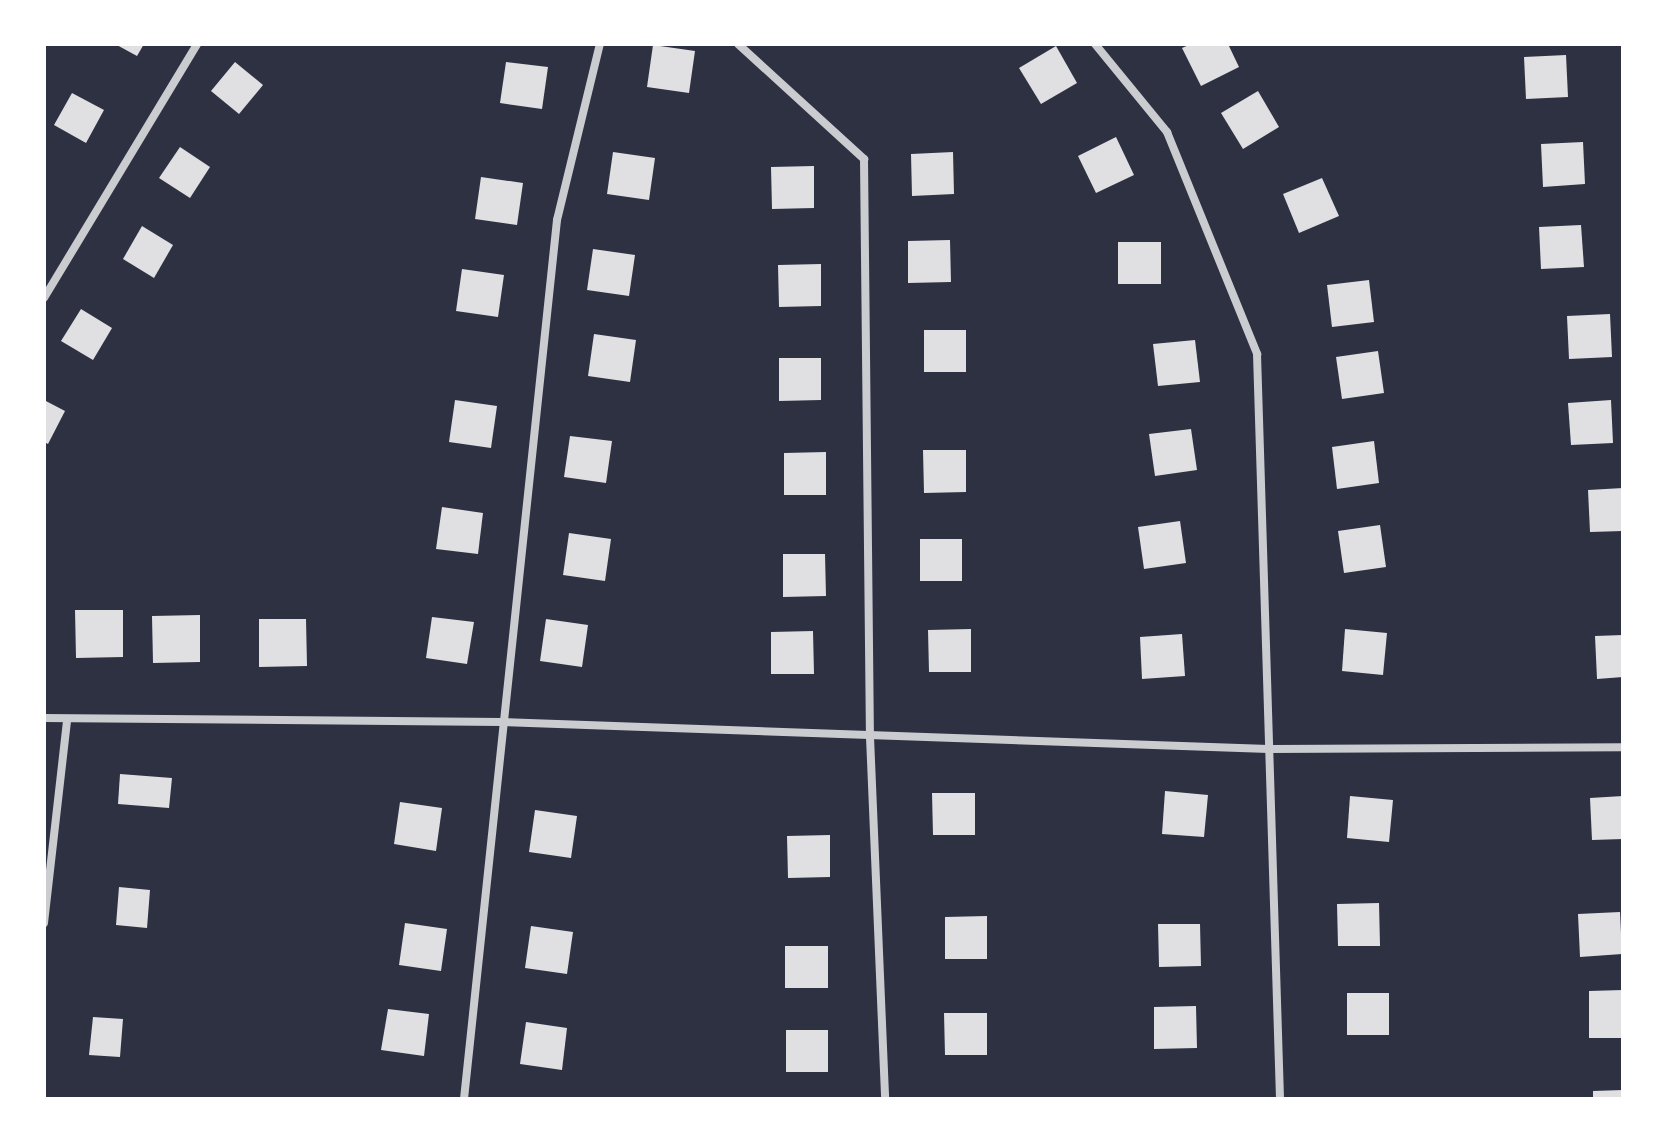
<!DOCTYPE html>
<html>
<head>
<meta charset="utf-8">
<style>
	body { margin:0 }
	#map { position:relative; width:1667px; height:1143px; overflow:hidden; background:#2d3142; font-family:Raleway,sans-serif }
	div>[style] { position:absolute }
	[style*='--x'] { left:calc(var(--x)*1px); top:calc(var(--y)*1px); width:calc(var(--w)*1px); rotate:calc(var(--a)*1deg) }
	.building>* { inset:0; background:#e0e0e3 }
	.minor>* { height:8px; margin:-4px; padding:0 4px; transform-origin:4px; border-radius:4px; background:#caccd0 }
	span { translate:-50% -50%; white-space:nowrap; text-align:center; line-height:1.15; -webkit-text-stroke:6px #fff; paint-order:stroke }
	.frame { position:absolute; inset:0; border:46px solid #fff; pointer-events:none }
</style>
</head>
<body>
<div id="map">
	<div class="building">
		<div style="clip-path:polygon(115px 44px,144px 44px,137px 56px)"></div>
		<div style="clip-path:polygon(1191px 44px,1228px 44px,1239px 67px,1201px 86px,1182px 48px)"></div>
		<div style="clip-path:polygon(653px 45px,695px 51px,689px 93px,647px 87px)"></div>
		<div style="clip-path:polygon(1056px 46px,1077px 83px,1041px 104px,1019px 68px)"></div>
		<div style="clip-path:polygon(1566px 55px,1568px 97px,1526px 99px,1524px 57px)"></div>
		<div style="clip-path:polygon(235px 62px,263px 85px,239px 114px,211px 91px)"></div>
		<div style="clip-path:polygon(506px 62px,548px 67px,542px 109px,500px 103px)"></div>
		<div style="clip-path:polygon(1258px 91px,1279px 127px,1243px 149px,1221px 113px)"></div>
		<div style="clip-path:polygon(72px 93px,104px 110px,86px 143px,54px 125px)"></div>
		<div style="clip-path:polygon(1116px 137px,1134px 175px,1096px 193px,1078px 156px)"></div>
		<div style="clip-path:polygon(1583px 142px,1585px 184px,1543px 187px,1541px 144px)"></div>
		<div style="clip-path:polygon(180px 147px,210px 167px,190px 198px,159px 178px)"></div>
		<div style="clip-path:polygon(613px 152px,655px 158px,649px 200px,607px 194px)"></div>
		<div style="clip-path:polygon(953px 152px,954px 194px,912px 196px,911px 154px)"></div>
		<div style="clip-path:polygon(814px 166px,814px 208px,772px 209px,771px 167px)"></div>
		<div style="clip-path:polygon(481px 177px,523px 183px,517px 225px,475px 219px)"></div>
		<div style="clip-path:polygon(1322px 178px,1339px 216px,1299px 233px,1283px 194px)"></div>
		<div style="clip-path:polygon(1581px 225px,1584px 267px,1541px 269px,1539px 227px)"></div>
		<div style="clip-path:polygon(142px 226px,173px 245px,154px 278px,123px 259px)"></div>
		<div style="clip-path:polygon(950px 240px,951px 282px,908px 283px,908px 241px)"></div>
		<div style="clip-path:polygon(1118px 242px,1161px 242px,1161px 284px,1118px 284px)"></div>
		<div style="clip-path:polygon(593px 249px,635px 255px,629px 296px,587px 290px)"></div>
		<div style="clip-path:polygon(821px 264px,821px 306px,779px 307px,778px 265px)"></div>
		<div style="clip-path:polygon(462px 269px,504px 275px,498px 317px,456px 311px)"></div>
		<div style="clip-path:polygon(1369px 280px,1374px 322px,1332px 327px,1327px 285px)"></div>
		<div style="clip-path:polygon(81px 309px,112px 328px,93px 360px,61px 341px)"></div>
		<div style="clip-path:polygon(1610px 314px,1612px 357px,1569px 359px,1567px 316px)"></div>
		<div style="clip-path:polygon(924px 330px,966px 330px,966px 372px,924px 372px)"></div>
		<div style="clip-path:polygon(594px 334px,636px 340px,630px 382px,588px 376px)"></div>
		<div style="clip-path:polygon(1195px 340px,1200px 382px,1158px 386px,1153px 344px)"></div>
		<div style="clip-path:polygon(1378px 351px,1384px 393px,1342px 399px,1336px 357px)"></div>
		<div style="clip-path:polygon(779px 358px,821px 358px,821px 400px,779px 401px)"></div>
		<div style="clip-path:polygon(44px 400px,65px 411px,48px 444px,44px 442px)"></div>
		<div style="clip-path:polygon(455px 400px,497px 406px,491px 448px,449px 442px)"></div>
		<div style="clip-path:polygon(1611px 400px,1613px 443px,1571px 445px,1568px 403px)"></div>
		<div style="clip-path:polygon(1191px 429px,1197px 470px,1155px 476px,1149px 434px)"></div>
		<div style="clip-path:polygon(570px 436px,612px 441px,606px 483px,564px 477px)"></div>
		<div style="clip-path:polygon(1374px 441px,1379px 483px,1337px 489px,1332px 447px)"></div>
		<div style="clip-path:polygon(923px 450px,966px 450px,966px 492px,924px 493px)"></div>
		<div style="clip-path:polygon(826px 452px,826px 495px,784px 495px,784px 453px)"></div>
		<div style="clip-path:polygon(1623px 488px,1623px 531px,1590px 532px,1588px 490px)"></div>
		<div style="clip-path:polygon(442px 507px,483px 513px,478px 554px,436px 549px)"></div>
		<div style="clip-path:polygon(1180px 521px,1186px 563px,1144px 569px,1138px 527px)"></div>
		<div style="clip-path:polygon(1380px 525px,1386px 567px,1344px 573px,1338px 531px)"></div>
		<div style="clip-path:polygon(569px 533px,611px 539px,605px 581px,563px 575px)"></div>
		<div style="clip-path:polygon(920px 539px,962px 539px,962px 581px,920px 581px)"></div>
		<div style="clip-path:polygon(783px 554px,825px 554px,826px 596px,783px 597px)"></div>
		<div style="clip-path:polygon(75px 610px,123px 610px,123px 657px,76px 658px)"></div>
		<div style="clip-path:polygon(200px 615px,200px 662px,153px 663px,152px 616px)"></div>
		<div style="clip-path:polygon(432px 617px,474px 622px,467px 664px,426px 658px)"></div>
		<div style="clip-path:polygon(259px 619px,306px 619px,307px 666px,259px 667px)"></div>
		<div style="clip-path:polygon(546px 619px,588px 625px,582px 667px,540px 661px)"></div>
		<div style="clip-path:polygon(971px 629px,971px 672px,929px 672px,928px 630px)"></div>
		<div style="clip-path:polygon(1345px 629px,1387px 633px,1383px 675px,1342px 671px)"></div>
		<div style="clip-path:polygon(813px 631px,814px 674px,771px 674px,771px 632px)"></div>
		<div style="clip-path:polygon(1182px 634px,1185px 676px,1142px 679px,1140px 637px)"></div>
		<div style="clip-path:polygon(1623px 635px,1623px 677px,1597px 679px,1595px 636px)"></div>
		<div style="clip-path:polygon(120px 774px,172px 778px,169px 808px,118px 804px)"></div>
		<div style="clip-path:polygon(1165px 791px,1208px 795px,1204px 837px,1162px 834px)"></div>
		<div style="clip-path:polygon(932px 793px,975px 793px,975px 835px,933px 835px)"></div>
		<div style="clip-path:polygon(1350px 796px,1393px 800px,1389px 842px,1347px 838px)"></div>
		<div style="clip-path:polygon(1623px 796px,1623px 839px,1592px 840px,1590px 798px)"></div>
		<div style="clip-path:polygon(400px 802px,442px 808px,436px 851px,394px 844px)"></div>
		<div style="clip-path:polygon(535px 810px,577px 816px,571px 858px,529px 852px)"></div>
		<div style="clip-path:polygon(830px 835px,830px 877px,788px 878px,787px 836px)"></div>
		<div style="clip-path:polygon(119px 887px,150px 890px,147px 928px,116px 925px)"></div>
		<div style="clip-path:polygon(1379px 903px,1380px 946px,1338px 946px,1337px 904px)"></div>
		<div style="clip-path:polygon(1620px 912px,1622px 954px,1580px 957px,1578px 914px)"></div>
		<div style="clip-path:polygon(987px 916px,987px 959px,945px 959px,945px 917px)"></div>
		<div style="clip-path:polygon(405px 923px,447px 929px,441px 971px,399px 965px)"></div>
		<div style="clip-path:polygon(1158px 924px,1200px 924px,1201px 966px,1159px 967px)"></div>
		<div style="clip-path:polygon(531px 926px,573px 932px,567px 974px,525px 968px)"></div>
		<div style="clip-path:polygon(785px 946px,828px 946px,828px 988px,785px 988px)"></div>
		<div style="clip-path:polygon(1623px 990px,1623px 1038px,1589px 1038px,1589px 991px)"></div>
		<div style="clip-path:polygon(1347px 993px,1389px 993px,1389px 1035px,1347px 1035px)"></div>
		<div style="clip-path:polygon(1196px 1006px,1197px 1048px,1154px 1049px,1154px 1007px)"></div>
		<div style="clip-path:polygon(388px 1009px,429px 1014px,424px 1056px,381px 1050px)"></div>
		<div style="clip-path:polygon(944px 1013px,987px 1013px,987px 1055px,945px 1055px)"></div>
		<div style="clip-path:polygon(93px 1017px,123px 1019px,120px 1057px,89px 1055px)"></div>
		<div style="clip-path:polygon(526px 1022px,567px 1028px,562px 1070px,520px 1064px)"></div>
		<div style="clip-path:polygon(786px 1030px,828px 1030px,828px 1072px,786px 1072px)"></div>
		<div style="clip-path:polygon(1623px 1090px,1623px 1099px,1593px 1099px,1593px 1091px)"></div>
	</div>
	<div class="minor">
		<div style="--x:738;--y:44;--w:171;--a:42.4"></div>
		<div style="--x:864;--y:159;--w:578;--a:89.41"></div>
		<div style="--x:870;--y:737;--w:362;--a:87.6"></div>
		<div style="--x:1095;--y:44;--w:114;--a:50.7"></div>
		<div style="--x:1167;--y:132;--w:240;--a:67.9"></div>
		<div style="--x:1257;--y:354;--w:745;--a:88.23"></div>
		<div style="--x:44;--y:298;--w:297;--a:-58.9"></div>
		<div style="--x:44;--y:718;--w:458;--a:0.5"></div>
		<div style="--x:502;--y:722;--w:767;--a:2.02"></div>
		<div style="--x:1269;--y:749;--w:354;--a:-0.3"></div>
		<div style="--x:44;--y:923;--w:202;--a:-83.5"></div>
		<div style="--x:464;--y:1099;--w:884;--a:-83.96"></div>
		<div style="--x:557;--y:220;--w:181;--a:-76.3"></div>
	</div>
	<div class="frame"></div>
</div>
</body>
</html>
